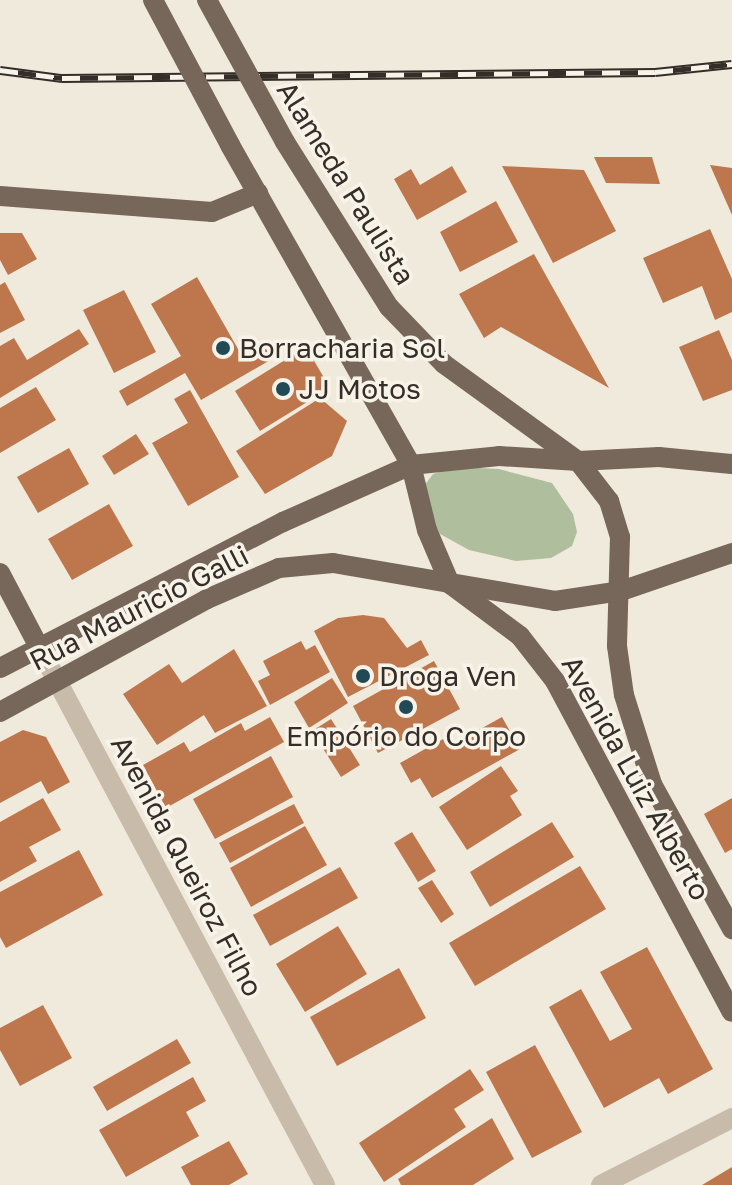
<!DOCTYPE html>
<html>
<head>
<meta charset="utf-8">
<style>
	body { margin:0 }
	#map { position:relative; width:732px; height:1185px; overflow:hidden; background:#f0eadc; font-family:"Golos Text",sans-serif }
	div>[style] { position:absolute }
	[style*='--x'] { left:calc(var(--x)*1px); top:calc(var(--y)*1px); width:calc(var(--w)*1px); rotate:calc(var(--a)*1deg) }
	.green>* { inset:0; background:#afbf9d }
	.building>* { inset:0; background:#be774d }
	.minor>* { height:20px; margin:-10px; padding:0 10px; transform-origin:10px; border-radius:10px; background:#c8bba9 }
	.major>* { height:20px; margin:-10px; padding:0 10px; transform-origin:10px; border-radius:10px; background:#76675a }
	.rail>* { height:9px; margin-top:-4.5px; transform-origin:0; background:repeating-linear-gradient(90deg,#f8f3e9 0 18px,#352e28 0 36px); box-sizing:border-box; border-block:2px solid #352e28 }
	.major-bridge>* { height:20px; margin:-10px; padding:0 10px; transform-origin:10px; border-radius:10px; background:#76675a }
	.dots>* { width:22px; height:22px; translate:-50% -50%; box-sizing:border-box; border:4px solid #f8f3e9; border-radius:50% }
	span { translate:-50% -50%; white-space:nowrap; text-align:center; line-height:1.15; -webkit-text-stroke:7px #f8f3e9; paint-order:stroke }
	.street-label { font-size:28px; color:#352e28 }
	.poi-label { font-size:28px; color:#352e28 }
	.left { translate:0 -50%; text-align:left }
</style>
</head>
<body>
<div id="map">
	<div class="green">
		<div style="clip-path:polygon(456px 467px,499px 469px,552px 483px,573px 514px,577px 532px,572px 546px,551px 558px,516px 561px,469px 550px,440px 534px,425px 508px,424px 486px,433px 474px)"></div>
	</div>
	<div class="building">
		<div style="clip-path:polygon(594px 157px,652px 157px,660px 184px,606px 183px)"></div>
		<div style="clip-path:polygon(710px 165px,732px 168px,732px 215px)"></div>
		<div style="clip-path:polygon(452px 166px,467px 192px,417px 220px,394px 179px,411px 169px,420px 185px)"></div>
		<div style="clip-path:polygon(502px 166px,584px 170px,616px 231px,553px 263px)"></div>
		<div style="clip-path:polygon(496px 201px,518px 242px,460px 272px,440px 232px)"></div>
		<div style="clip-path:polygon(710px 229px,732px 279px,732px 312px,715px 320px,702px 286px,663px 303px,643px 258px)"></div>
		<div style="clip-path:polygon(0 233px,22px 233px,37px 259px,8px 275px,0 260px)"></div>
		<div style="clip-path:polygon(534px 254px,609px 388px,501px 327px,484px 338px,459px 294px)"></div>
		<div style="clip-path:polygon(197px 277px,242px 356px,263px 344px,272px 359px,201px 400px,185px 373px,127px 406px,119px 391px,181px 356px,151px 304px)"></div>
		<div style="clip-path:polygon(5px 282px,25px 320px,0 333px,0 285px)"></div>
		<div style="clip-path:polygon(124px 290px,156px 352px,114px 373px,83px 310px)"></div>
		<div style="clip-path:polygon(79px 329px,89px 344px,0 398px,0 346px,14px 338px,27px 360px)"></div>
		<div style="clip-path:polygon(719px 330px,732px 360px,732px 390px,703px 401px,679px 347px)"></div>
		<div style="clip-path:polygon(306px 347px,330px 388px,260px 431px,235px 391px)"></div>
		<div style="clip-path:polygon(36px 387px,56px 420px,0 453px,0 408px)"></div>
		<div style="clip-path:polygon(190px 390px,239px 477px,188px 506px,152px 443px,188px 423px,174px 399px)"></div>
		<div style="clip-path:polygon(320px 398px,347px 421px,332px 456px,265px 494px,236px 451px)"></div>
		<div style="clip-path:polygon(136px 434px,149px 454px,114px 475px,102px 456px)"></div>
		<div style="clip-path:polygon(69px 448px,89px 484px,38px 513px,17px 477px)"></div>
		<div style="clip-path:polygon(109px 504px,133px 546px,72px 580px,48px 539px)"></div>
		<div style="clip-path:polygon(363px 615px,384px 618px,407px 648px,421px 640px,429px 655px,348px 697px,314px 631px,338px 618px)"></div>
		<div style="clip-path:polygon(301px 641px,306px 650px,315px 645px,330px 672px,270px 705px,258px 681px,270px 675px,263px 661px)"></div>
		<div style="clip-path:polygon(234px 649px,267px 706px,215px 733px,204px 715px,157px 745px,123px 694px,169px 664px,182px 683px)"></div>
		<div style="clip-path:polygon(434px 661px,460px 709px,378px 753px,353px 706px)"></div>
		<div style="clip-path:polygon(332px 678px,348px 703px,309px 728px,294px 702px)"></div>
		<div style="clip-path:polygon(270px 717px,284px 742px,166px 808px,143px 765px,184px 742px,190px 752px,241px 723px,245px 731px)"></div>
		<div style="clip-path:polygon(502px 717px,520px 749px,432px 798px,420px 778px,411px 783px,400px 763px,443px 739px,448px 747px)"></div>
		<div style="clip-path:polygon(331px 719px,360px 765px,341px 777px,312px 731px)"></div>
		<div style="clip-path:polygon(23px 730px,46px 737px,70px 782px,48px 794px,41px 781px,0 803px,0 742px)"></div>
		<div style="clip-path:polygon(271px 756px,293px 797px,215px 839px,193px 799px)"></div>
		<div style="clip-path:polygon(501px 766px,518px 791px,510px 796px,522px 815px,467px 850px,439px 807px)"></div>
		<div style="clip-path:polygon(43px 798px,61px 830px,29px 847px,37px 861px,0 882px,0 822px)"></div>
		<div style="clip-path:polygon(732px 798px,732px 849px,725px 853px,704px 814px)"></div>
		<div style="clip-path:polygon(294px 804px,304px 823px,230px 863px,219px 843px)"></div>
		<div style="clip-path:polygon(552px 822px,574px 857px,490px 907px,470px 872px)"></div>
		<div style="clip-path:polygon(305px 826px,327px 865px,251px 907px,230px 868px)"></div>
		<div style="clip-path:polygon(412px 832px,436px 871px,418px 882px,394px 843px)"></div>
		<div style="clip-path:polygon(79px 850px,103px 895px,6px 948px,0 937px,0 892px)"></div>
		<div style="clip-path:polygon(580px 866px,606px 909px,475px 986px,449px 943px)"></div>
		<div style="clip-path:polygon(340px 867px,358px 898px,270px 946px,253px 915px)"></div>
		<div style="clip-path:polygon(432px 880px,454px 914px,441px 923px,418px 888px)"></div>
		<div style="clip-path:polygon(338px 926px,367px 974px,305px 1012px,276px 964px)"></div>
		<div style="clip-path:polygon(647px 947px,713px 1069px,668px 1094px,659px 1078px,604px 1108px,549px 1007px,581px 989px,610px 1041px,632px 1029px,600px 972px)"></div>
		<div style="clip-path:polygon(399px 968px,426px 1018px,337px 1066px,310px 1017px)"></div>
		<div style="clip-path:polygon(43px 1005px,72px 1058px,20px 1086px,0 1050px,0 1028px)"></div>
		<div style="clip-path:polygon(177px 1039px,191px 1063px,107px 1111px,93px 1087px)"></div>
		<div style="clip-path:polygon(535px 1045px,582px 1132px,532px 1158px,486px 1072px)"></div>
		<div style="clip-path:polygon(470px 1069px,484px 1090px,454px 1109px,466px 1127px,384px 1182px,359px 1143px)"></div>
		<div style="clip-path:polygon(193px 1077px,206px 1101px,186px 1112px,199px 1136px,126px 1177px,99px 1130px)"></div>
		<div style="clip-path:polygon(492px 1118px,514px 1159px,473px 1185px,401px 1185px,398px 1179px)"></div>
		<div style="clip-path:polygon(229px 1141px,248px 1174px,229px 1185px,191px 1185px,181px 1167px)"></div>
		<div style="clip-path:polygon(732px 1167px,732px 1185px,702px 1185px)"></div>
	</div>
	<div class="minor">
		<div style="--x:39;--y:647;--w:609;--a:62"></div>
		<div style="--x:601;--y:1185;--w:147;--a:-27.1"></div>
	</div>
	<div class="major">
		<div style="--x:285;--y:142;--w:195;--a:57.8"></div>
		<div style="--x:389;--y:307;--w:79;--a:46"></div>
		<div style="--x:444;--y:364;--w:165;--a:35.9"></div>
		<div style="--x:578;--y:461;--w:51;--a:52.2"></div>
		<div style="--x:609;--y:501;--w:38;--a:73"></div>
		<div style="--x:620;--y:537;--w:109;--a:91.6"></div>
		<div style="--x:617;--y:646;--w:49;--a:81.9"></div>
		<div style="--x:624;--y:695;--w:93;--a:72.5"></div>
		<div style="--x:652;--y:784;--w:166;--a:61.1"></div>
		<div style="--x:230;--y:145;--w:368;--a:60.5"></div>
		<div style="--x:411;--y:465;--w:67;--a:76.2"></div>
		<div style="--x:427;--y:530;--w:59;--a:66.9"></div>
		<div style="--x:450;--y:584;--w:87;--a:36.6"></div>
		<div style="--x:520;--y:636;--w:57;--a:52.1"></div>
		<div style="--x:555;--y:681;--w:375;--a:61.9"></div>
		<div style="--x:0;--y:196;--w:213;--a:4.3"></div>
		<div style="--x:212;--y:212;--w:50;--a:-22.4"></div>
		<div style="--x:0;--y:573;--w:84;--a:62.2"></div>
		<div style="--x:0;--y:668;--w:318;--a:-27.3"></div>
		<div style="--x:283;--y:522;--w:140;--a:-24"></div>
		<div style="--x:411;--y:465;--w:88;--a:-5.8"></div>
		<div style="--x:499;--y:456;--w:79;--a:3.6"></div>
		<div style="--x:578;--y:461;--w:81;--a:-2.8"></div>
		<div style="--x:659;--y:457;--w:73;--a:5.5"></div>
		<div style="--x:0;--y:712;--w:236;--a:-28.6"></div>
		<div style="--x:207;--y:599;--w:78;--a:-23.3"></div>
		<div style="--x:279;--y:568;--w:54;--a:-5.3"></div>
		<div style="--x:333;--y:563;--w:225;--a:9.7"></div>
		<div style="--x:555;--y:601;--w:67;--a:-8.6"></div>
		<div style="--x:621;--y:591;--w:117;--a:-18.9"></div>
	</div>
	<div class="rail">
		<div style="--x:0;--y:70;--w:63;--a:7.4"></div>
		<div style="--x:62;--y:78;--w:593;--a:-0.58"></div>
		<div style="--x:655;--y:72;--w:77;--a:-5.9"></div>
	</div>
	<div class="major-bridge">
		<div style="--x:153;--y:0;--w:164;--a:62"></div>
		<div style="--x:207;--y:0;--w:162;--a:61.2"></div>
	</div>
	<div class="dots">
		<div style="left:223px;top:348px;background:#214a54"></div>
		<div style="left:283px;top:389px;background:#214a54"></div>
		<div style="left:363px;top:676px;background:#214a54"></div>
		<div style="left:406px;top:707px;background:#214a54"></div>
	</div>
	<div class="street-label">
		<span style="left:346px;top:183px;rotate:58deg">Alameda Paulista</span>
		<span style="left:139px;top:608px;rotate:-27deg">Rua Mauricio Galli</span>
		<span style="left:636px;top:778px;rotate:61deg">Avenida Luiz Alberto</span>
		<span style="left:187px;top:866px;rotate:62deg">Avenida Queiroz Filho</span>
	</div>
	<div class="poi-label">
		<span class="left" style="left:239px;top:348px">Borracharia Sol</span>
		<span class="left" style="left:299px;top:389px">JJ Motos</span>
		<span class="left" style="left:379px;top:676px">Droga Ven</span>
		<span style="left:406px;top:736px">Empório do Corpo</span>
	</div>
</div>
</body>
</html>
